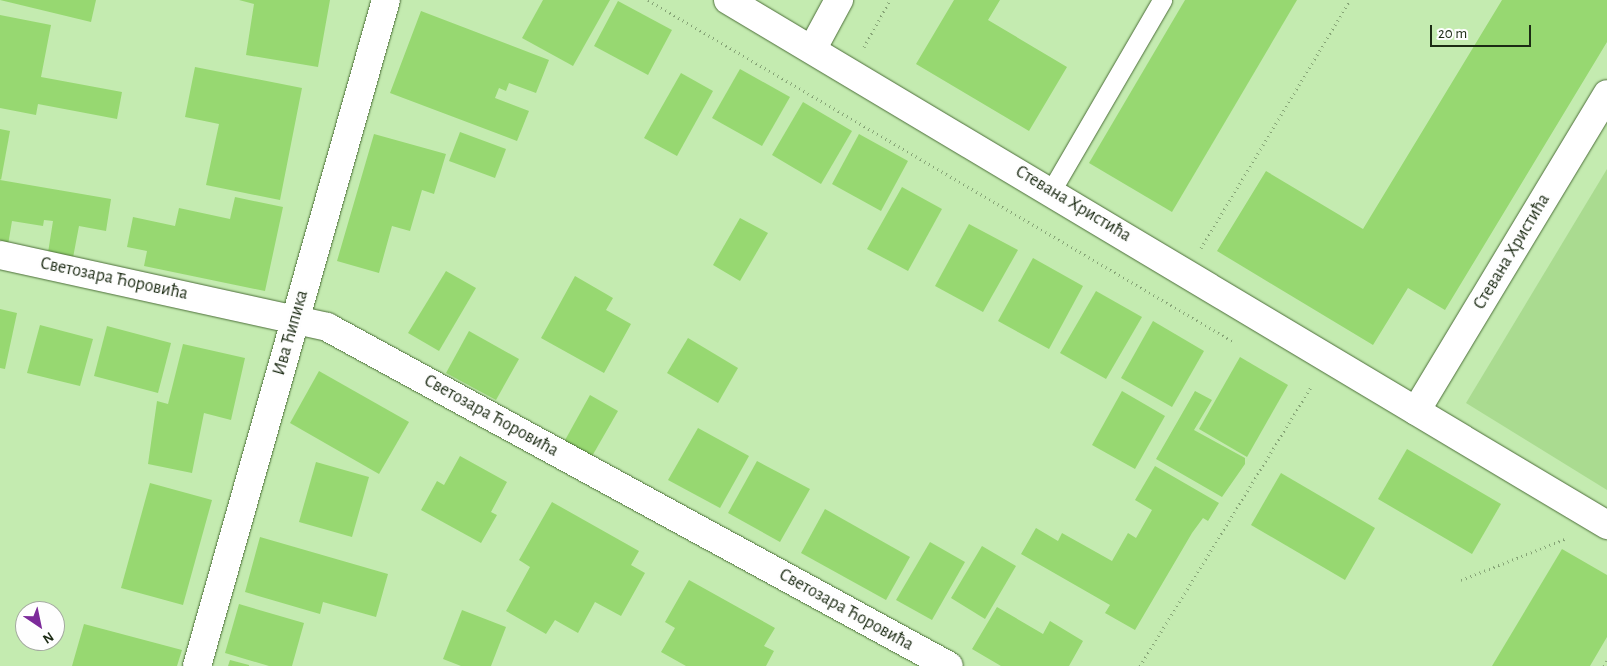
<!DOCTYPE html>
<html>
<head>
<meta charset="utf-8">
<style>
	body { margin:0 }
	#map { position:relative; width:1607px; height:666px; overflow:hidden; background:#c4ebb0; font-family:"Alegreya Sans",sans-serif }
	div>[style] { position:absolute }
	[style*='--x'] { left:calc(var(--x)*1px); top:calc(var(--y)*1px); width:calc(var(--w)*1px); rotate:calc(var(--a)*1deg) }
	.green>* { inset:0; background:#aadb90 }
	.building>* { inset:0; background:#97d871 }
	.path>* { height:3px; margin-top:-1.5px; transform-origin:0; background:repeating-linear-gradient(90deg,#87a577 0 1px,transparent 0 5px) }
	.roads { filter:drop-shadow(0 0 1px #4c6e39) drop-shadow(0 0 1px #4c6e39) }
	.lane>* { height:19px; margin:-9.5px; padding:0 9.5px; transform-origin:9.5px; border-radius:9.5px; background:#fff }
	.street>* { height:28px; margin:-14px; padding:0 14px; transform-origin:14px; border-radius:14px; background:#fff }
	span { translate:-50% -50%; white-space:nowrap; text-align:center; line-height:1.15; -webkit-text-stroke:5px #fefefe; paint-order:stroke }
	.street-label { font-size:18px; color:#1c2b14 }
	.north { position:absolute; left:15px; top:601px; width:50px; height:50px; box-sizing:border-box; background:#fefefe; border:1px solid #a4aaa0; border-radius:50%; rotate:146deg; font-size:14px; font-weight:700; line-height:20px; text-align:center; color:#1c2b14 }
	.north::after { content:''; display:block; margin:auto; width:18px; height:22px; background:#7c2a9a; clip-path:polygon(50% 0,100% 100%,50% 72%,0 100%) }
	.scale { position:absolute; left:1430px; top:25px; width:101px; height:22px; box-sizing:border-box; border:2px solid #1c2b14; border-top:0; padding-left:6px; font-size:15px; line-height:18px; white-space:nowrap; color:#1c2b14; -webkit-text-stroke:4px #fefefe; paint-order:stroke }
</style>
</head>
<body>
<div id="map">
	<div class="green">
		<div style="clip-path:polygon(1607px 169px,1607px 490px,1466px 403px)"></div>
	</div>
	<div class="building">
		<div style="clip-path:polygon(0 0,96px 0,91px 22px)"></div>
		<div style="clip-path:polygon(239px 0,330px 0,318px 67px,246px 55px,254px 4px)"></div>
		<div style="clip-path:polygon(543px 0,610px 0,573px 66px,522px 38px)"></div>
		<div style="clip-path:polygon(954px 0,1000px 0,988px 20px,1067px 67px,1029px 131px,916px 64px)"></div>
		<div style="clip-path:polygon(1185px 0,1297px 0,1172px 212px,1089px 163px)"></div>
		<div style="clip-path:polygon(1502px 0,1607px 0,1607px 42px,1445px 310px,1408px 288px,1373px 345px,1217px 251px,1266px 171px,1363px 229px)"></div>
		<div style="clip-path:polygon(618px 1px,672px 30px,648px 75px,594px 46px)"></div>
		<div style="clip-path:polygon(421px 11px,549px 60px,536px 93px,509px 83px,506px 91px,499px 88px,495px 98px,529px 111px,517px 141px,390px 93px)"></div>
		<div style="clip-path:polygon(0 15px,51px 25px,41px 77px,122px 92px,117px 119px,38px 104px,36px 115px,0 108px)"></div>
		<div style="clip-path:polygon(195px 67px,302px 88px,280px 200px,206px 185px,219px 124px,185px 117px)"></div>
		<div style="clip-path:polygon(740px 69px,790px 97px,762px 146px,712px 118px)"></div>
		<div style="clip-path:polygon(681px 73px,713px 91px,677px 156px,644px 138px)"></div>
		<div style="clip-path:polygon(803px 102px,852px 131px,821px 184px,772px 155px)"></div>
		<div style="clip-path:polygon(0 129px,10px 131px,1px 180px,0 179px)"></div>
		<div style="clip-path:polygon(460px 132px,506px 149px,495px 178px,449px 161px)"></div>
		<div style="clip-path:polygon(374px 134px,446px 154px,434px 194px,422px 190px,410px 231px,392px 226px,379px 273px,337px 261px)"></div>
		<div style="clip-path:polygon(859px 134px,908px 161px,881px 211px,832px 184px)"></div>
		<div style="clip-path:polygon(0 180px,111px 199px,106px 231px,79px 226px,72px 263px,47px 259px,53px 221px,44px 220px,43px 226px,12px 221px,8px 245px,0 244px)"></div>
		<div style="clip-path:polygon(902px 187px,942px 209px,908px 271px,867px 249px)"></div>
		<div style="clip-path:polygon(235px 197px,283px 207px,265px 291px,144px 266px,147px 251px,127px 247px,133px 217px,175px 226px,179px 208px,230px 219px)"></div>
		<div style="clip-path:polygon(740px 218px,768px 233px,740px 281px,713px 265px)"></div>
		<div style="clip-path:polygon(969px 224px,1018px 250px,983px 312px,935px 286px)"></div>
		<div style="clip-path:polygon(1033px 258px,1083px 286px,1049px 349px,998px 321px)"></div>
		<div style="clip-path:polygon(446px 271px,476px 288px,439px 351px,408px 333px)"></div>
		<div style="clip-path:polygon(575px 276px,613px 298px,606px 310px,631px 324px,604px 373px,541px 338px)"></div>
		<div style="clip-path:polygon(1096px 291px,1142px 317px,1106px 379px,1060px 353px)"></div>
		<div style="clip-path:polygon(0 309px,17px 313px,5px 369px,0 368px)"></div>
		<div style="clip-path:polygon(1153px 321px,1204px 351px,1172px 407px,1121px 378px)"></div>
		<div style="clip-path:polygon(40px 325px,93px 339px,80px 386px,27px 373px)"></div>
		<div style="clip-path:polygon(107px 326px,171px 343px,158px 393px,94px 376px)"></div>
		<div style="clip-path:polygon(469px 331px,519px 359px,496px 400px,446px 373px)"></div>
		<div style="clip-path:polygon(688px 338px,738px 368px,718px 403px,667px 373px)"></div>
		<div style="clip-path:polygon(183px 344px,245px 358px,231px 420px,204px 413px,192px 473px,148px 464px,157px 401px,168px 404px)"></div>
		<div style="clip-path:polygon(1240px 357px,1288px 385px,1247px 457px,1199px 429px)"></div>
		<div style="clip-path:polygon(319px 371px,409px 422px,379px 474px,290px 423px)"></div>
		<div style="clip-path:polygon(1122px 391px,1165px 416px,1135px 469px,1092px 445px)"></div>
		<div style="clip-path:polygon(1195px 391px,1212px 400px,1194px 430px,1245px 458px,1245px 464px,1222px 497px,1156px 459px)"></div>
		<div style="clip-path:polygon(590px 395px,618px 411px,591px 458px,564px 442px)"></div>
		<div style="clip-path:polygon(698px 428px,749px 456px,720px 508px,668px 480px)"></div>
		<div style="clip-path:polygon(1407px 449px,1501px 504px,1472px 554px,1378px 499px)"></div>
		<div style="clip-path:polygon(460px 456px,507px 482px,491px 512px,497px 515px,481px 543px,421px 510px,437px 481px,444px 485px)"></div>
		<div style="clip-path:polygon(757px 461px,810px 489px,780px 542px,728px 513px)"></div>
		<div style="clip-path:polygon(316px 462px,369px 477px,352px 537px,299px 522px)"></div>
		<div style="clip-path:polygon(1155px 466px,1219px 503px,1208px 521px,1203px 518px,1192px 533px,1135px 630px,1105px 613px,1110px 605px,1021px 554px,1036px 528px,1058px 541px,1062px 533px,1112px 561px,1128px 533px,1136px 538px,1152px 510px,1135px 500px)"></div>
		<div style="clip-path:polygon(1281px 473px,1375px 528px,1345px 580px,1251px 525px)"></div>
		<div style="clip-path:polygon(150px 483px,212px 500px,183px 605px,121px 588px)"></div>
		<div style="clip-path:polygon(552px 502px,639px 551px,631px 565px,645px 573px,621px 616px,595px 602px,578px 633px,555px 620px,546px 634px,506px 611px,530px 567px,519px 560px)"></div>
		<div style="clip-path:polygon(825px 509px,910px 557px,886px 600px,801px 553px)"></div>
		<div style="clip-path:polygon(260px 537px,388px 574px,376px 617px,323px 602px,320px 614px,245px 592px)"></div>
		<div style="clip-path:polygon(930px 542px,965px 562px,932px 620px,896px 600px)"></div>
		<div style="clip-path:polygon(982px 546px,1016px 566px,985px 619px,951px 598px)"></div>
		<div style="clip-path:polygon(1562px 549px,1607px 575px,1607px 637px,1590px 666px,1492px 666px)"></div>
		<div style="clip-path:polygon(689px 580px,775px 628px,764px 646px,774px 651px,766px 666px,686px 666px,661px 652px,675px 628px,665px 622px)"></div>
		<div style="clip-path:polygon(239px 604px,304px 623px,292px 666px,269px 666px,225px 653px)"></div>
		<div style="clip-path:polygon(997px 607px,1043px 634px,1050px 621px,1083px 641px,1069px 666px,1001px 666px,972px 649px)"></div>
		<div style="clip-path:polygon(462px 610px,506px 627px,491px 666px,461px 666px,443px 659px)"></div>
		<div style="clip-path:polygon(84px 624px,182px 650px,177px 666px,72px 666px)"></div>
		<div style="clip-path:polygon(230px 660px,249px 665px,249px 666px,228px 666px)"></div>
	</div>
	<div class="path">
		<div style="--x:648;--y:0;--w:678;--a:30.27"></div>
		<div style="--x:864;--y:47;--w:54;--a:-61"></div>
		<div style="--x:1201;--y:248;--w:289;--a:-59"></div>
		<div style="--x:1461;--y:580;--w:114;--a:-21.6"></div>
		<div style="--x:1140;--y:666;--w:327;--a:-58.5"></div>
		<div style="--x:1604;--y:666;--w:6;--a:-59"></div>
	</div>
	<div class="roads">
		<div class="lane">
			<div style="--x:1051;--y:191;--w:221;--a:-59.8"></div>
		</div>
		<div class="street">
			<div style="--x:728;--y:0;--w:1024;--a:30.85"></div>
			<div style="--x:813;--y:48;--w:55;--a:-61.6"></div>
			<div style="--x:0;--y:255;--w:335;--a:12.4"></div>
			<div style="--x:327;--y:327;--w:708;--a:28.59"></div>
			<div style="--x:1416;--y:411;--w:370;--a:-58.9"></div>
			<div style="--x:197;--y:666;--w:692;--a:-74.16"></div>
		</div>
	</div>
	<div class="street-label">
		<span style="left:1073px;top:204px;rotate:31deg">Стевана Христића</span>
		<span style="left:1512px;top:252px;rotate:-59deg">Стевана Христића</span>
		<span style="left:114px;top:279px;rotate:12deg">Светозара Ћоровића</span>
		<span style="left:291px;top:333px;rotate:-74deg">Ива Ћипика</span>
		<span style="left:491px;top:416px;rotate:29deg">Светозара Ћоровића</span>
		<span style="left:846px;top:610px;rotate:29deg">Светозара Ћоровића</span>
	</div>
	<div class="north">N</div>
	<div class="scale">20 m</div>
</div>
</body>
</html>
